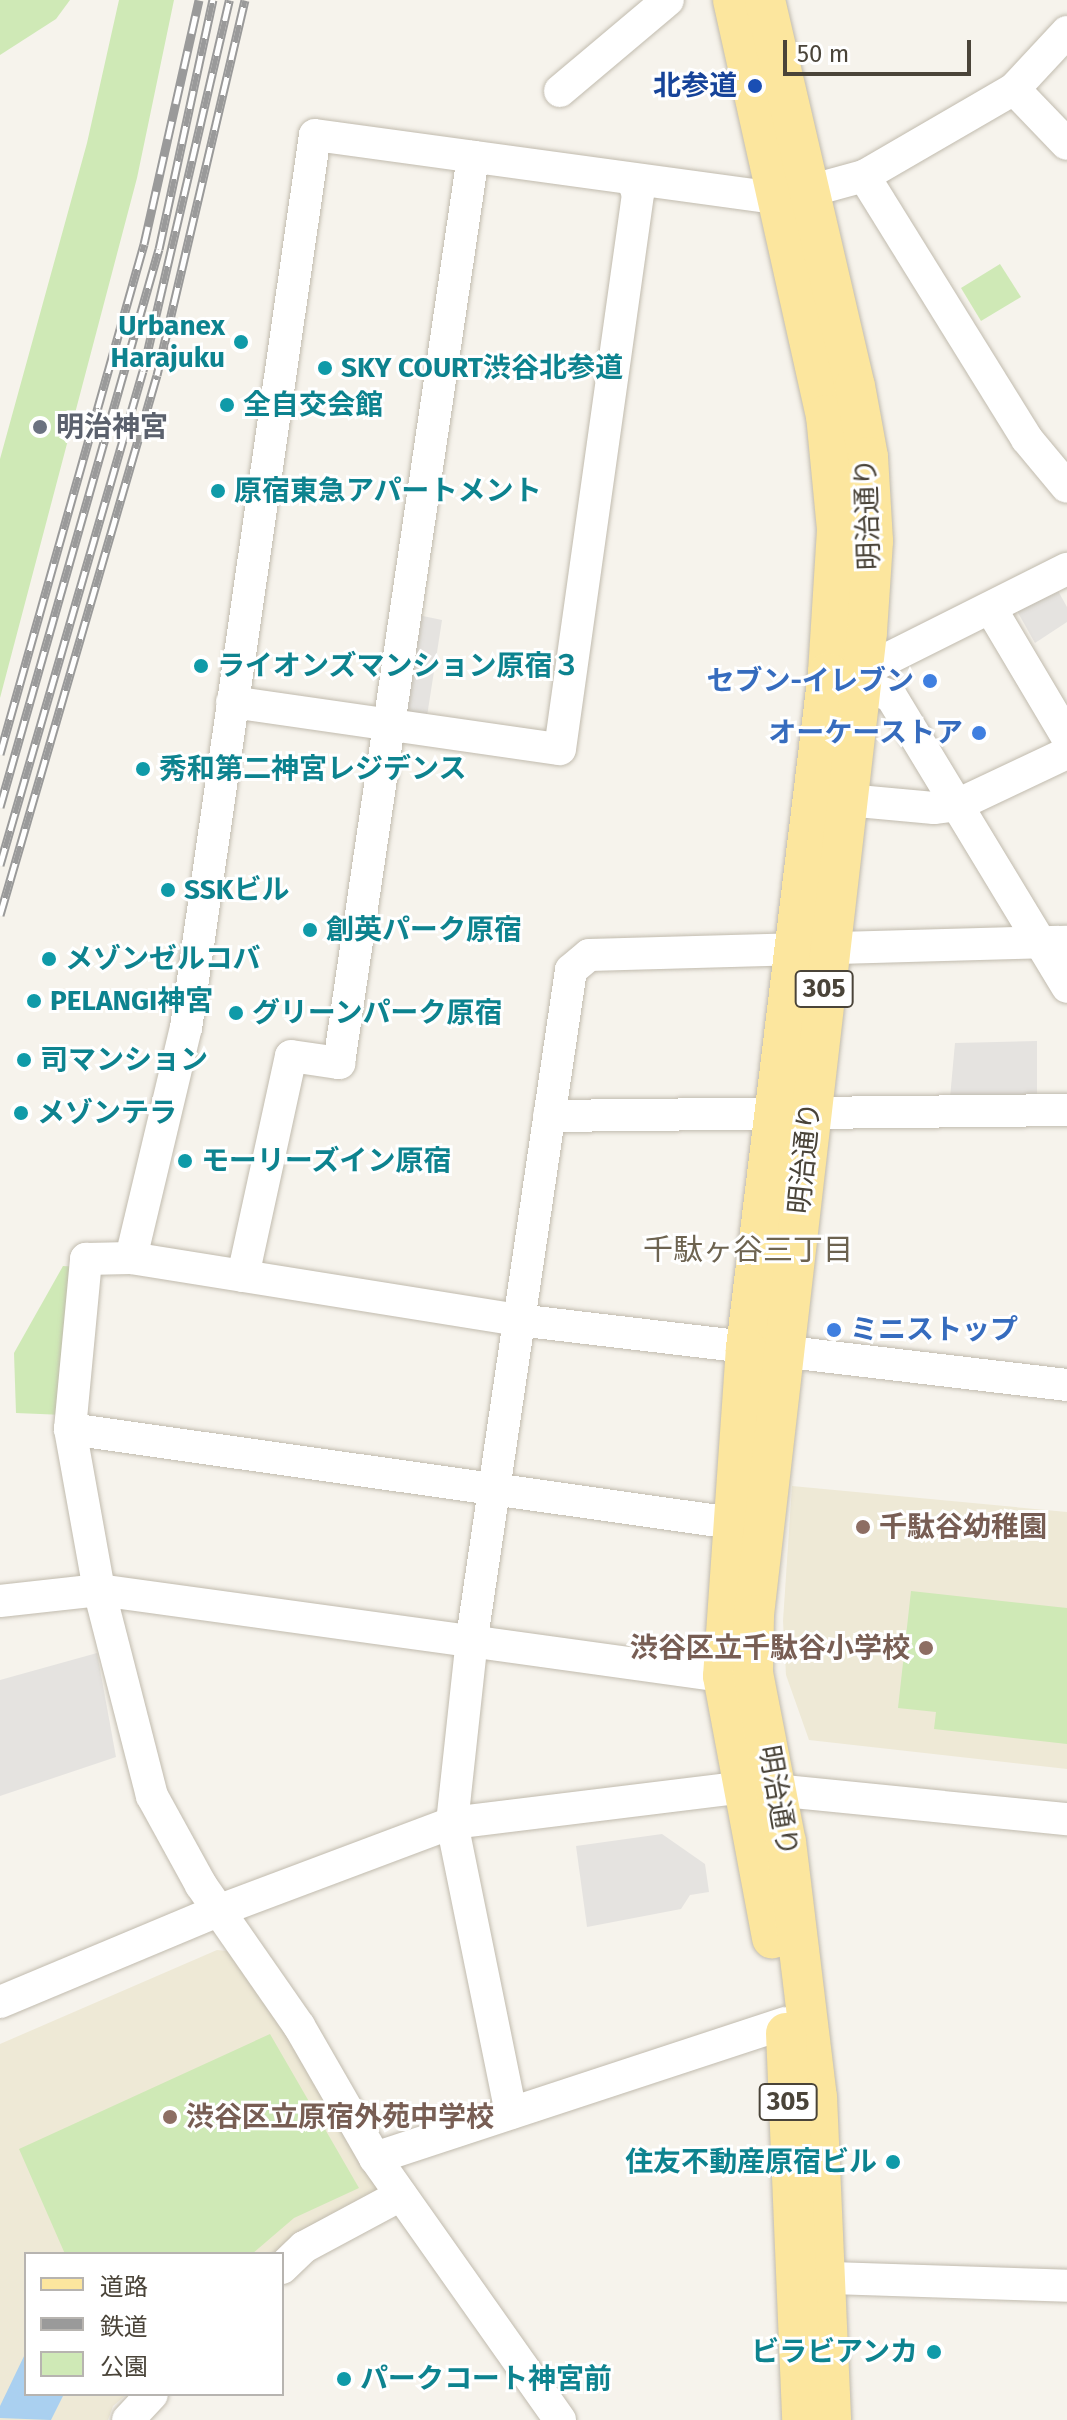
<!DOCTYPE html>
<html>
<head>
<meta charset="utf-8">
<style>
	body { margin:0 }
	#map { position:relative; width:1067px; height:2420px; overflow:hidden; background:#f6f3ec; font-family:"Fira Sans","Noto Sans JP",sans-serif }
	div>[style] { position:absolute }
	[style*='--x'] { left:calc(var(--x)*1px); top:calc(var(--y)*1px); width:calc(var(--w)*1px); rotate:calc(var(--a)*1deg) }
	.education>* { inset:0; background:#eee9d6 }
	.green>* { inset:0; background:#cfe9b6 }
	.parking>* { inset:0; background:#e5e3e0 }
	.water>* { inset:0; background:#aad0f0 }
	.roads { filter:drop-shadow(0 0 2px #c1bbae) drop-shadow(0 0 2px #c1bbae) }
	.minor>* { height:32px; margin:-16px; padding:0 16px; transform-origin:16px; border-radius:16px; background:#fff }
	.major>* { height:40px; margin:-20px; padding:0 20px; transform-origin:20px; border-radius:20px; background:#fce69e }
	.rail>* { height:9px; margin-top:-4.5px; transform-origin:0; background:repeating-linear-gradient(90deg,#fff 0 18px,#9a9a9a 0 36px); box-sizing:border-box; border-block:2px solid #9a9a9a }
	.dots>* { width:22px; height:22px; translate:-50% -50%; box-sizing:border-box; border:4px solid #fff; border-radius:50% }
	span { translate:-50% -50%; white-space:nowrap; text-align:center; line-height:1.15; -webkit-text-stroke:6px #fff; paint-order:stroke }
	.shield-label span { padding:2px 6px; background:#fff; border:2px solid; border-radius:6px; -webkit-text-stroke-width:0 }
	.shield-label { font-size:26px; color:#4a4439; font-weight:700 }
	.transit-label { font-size:28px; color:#164399; font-weight:700 }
	.right { translate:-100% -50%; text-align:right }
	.culture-label { font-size:28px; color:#0d838f; font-weight:700 }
	.left { translate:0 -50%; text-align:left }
	.worship-label { font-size:28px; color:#5b616d; font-weight:700 }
	.street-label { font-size:28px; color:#4a4439 }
	.shop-label { font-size:28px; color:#366cbe; font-weight:700 }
	.education-label { font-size:28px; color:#785e54; font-weight:700 }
	.neighbourhood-label { font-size:30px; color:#6d6350 }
	.legend { position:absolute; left:24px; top:2252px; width:260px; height:144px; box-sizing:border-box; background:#fff; border:2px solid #b7b4b0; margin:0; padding:10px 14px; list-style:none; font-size:24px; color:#4a4439 }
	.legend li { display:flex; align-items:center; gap:16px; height:40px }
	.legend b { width:40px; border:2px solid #b7b4b0 }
	.scale { position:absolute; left:783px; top:40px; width:188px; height:36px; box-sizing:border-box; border:4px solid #4a4439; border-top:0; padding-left:10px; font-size:24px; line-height:28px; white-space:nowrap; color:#4a4439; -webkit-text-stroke:6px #fff; paint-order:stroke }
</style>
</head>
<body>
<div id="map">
	<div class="education">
		<div style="clip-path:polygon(792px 1486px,1067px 1512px,1067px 1769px,809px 1740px,786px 1675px,783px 1621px)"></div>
		<div style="clip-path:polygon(217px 1950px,236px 1952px,385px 2190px,282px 2254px,26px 2254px,26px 2394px,127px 2394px,113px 2406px,108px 2420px,0 2420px,0 2044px)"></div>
	</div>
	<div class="green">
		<div style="clip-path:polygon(0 0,70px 0,56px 19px,0 55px)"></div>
		<div style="clip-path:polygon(119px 0,174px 0,137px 178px,0 698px,0 459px,87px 143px)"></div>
		<div style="clip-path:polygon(1000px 264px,1021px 297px,981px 321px,961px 288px)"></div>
		<div style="clip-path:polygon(63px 1266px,78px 1267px,64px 1415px,16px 1413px,14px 1353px)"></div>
		<div style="clip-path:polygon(911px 1591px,1067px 1608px,1067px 1744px,934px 1729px,936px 1712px,898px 1708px)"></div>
		<div style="clip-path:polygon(270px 2034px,359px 2188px,294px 2218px,252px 2254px,65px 2254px,19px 2149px)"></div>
	</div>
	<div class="parking">
		<div style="clip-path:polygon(1057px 589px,1067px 607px,1067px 622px,1035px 643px,1017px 611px)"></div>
		<div style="clip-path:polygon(418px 615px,442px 620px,427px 716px,404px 710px)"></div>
		<div style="clip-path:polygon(1037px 1041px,1037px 1098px,950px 1098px,955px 1043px)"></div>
		<div style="clip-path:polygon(97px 1653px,116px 1757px,0 1796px,0 1680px)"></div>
		<div style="clip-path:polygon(662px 1834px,705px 1864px,709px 1892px,690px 1895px,681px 1909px,587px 1927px,576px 1846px)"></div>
	</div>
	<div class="water">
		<div style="clip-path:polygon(26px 2352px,26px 2394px,64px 2394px,51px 2420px,0 2418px,0 2406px)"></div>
	</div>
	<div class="roads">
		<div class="minor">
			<div style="--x:1014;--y:89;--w:76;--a:46.1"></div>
			<div style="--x:560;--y:91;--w:141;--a:-40.1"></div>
			<div style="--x:864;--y:176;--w:309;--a:58.2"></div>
			<div style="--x:1027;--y:439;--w:62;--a:50.2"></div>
			<div style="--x:991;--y:609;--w:149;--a:59.3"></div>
			<div style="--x:863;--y:671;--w:228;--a:-26.6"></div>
			<div style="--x:861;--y:684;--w:32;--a:22"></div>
			<div style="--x:891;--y:696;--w:340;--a:58.8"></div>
			<div style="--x:232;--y:702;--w:331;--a:8.2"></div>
			<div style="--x:560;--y:749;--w:560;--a:-82"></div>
			<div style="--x:638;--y:194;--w:16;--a:-112"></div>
			<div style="--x:847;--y:800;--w:87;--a:5.3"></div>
			<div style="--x:934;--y:808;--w:23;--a:-7"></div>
			<div style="--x:957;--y:805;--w:122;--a:-25.3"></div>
			<div style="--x:549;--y:1116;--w:518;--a:-0.66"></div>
			<div style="--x:131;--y:1258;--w:236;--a:-76.6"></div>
			<div style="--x:186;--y:1028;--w:902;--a:-81.78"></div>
			<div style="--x:315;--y:135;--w:469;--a:7.8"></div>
			<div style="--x:780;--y:199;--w:87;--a:-15.3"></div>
			<div style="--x:864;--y:176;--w:173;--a:-30.1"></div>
			<div style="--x:1014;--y:89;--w:78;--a:-47.1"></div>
			<div style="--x:243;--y:1276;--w:225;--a:-77.7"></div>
			<div style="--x:291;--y:1056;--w:49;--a:8.3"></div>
			<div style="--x:339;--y:1063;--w:916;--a:-81.59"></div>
			<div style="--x:70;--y:1429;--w:669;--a:8.08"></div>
			<div style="--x:0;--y:1601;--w:100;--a:-6.3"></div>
			<div style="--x:99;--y:1590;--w:630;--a:7.85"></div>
			<div style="--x:0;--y:2002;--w:238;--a:-22.7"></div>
			<div style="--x:220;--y:1910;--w:248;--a:-20.6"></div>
			<div style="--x:452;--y:1823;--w:294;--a:-7"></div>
			<div style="--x:744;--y:1787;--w:325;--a:5.7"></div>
			<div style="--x:511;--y:2113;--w:296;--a:-101.5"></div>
			<div style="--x:452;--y:1823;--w:186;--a:-83.8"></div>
			<div style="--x:472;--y:1638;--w:675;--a:-81.57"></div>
			<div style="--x:571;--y:970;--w:23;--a:-40"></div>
			<div style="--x:589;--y:955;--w:478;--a:-1.6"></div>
			<div style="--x:375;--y:2158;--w:432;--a:-18.2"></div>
			<div style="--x:282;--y:2268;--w:30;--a:-44"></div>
			<div style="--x:304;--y:2247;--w:110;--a:-28.2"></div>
			<div style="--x:802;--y:2277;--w:265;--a:1.9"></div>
			<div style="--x:128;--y:2420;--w:35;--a:-47"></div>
			<div style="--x:560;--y:2420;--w:321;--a:-125.2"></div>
			<div style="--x:375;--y:2158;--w:152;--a:-119.9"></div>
			<div style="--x:299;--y:2026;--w:172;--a:-124.8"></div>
			<div style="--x:201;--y:1885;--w:102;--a:-118.8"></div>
			<div style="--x:152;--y:1796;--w:213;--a:-104.4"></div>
			<div style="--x:99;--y:1590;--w:164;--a:-100.2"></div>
			<div style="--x:70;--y:1429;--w:171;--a:-84.6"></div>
			<div style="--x:86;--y:1259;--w:45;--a:-1.3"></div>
			<div style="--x:131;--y:1258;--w:392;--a:9.1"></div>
			<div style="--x:518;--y:1320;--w:553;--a:6.75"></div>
		</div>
		<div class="major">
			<div style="--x:733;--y:0;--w:425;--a:77.4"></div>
			<div style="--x:826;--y:415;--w:116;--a:84.5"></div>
			<div style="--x:837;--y:530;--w:143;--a:93.6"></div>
			<div style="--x:828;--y:673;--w:680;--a:96.93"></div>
			<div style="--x:746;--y:1348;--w:329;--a:94"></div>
			<div style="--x:723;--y:1676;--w:267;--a:79.4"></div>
			<div style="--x:765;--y:0;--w:396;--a:76.9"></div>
			<div style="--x:855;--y:386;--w:72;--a:79.6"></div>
			<div style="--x:868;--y:457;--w:84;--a:86.6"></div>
			<div style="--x:873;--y:541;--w:91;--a:93.8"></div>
			<div style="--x:867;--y:632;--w:989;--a:96.56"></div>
			<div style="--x:754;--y:1615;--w:58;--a:91"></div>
			<div style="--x:753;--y:1673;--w:172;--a:79"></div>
			<div style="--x:786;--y:1842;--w:257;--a:83.1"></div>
			<div style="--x:817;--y:2097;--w:323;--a:87.5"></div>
			<div style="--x:786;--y:2033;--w:387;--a:87.6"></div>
		</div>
	</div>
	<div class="rail">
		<div style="--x:0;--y:754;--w:530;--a:-74.23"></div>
		<div style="--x:144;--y:244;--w:250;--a:-77.3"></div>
		<div style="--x:0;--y:807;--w:580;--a:-74.1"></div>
		<div style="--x:159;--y:249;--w:255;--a:-77.8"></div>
		<div style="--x:0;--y:865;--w:514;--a:-73.86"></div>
		<div style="--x:143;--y:371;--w:381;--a:-76.9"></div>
		<div style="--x:0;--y:915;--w:562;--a:-73.79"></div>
		<div style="--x:157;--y:375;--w:385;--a:-76.8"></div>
	</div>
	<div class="dots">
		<div style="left:755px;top:86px;background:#1a4fb4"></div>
		<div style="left:241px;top:342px;background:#0f9aa8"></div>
		<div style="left:325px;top:368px;background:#0f9aa8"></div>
		<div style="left:227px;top:405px;background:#0f9aa8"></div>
		<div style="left:40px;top:427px;background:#6b7280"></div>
		<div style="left:218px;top:491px;background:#0f9aa8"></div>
		<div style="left:201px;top:666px;background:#0f9aa8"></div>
		<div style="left:930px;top:681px;background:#3f7fe0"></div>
		<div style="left:979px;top:733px;background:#3f7fe0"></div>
		<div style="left:143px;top:769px;background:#0f9aa8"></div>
		<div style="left:168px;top:890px;background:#0f9aa8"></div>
		<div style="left:310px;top:930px;background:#0f9aa8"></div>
		<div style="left:49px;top:959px;background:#0f9aa8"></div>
		<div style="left:34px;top:1001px;background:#0f9aa8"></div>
		<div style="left:236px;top:1013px;background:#0f9aa8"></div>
		<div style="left:24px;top:1060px;background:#0f9aa8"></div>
		<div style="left:21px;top:1113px;background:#0f9aa8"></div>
		<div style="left:185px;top:1161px;background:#0f9aa8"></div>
		<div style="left:834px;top:1330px;background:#3f7fe0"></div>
		<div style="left:863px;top:1527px;background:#8d6e63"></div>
		<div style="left:926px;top:1648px;background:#8d6e63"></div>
		<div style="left:170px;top:2117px;background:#8d6e63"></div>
		<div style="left:893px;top:2162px;background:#0f9aa8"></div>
		<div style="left:934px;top:2352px;background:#0f9aa8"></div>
		<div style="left:344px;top:2379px;background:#0f9aa8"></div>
	</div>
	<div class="shield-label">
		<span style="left:824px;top:989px">305</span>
		<span style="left:788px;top:2102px">305</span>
	</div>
	<div class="transit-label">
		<span class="right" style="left:737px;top:86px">北参道</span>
	</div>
	<div class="culture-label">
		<span class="right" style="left:225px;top:342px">Urbanex<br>Harajuku</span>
		<span class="left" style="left:341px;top:368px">SKY COURT渋谷北参道</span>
		<span class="left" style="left:243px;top:405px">全自交会館</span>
		<span class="left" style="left:234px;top:491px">原宿東急アパートメント</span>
		<span class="left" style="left:217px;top:666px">ライオンズマンション原宿３</span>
		<span class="left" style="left:159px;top:769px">秀和第二神宮レジデンス</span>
		<span class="left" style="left:184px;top:890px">SSKビル</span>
		<span class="left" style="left:326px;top:930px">創英パーク原宿</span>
		<span class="left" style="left:65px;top:959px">メゾンゼルコバ</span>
		<span class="left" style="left:50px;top:1001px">PELANGI神宮</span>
		<span class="left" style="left:252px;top:1013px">グリーンパーク原宿</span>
		<span class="left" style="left:40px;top:1060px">司マンション</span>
		<span class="left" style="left:37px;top:1113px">メゾンテラ</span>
		<span class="left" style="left:201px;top:1161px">モーリーズイン原宿</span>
		<span class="right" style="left:877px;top:2162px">住友不動産原宿ビル</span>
		<span class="right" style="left:918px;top:2352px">ビラビアンカ</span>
		<span class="left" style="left:360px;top:2379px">パークコート神宮前</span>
	</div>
	<div class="worship-label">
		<span class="left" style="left:56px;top:427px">明治神宮</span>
	</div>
	<div class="street-label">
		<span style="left:868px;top:514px;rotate:-92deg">明治通り</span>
		<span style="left:805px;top:1158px;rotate:-84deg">明治通り</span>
		<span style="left:778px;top:1801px;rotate:80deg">明治通り</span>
	</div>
	<div class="shop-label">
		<span class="right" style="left:914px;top:681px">セブン-イレブン</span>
		<span class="right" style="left:963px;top:733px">オーケーストア</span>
		<span class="left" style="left:850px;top:1330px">ミニストップ</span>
	</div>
	<div class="education-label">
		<span class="left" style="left:879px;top:1527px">千駄谷幼稚園</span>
		<span class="right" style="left:910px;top:1648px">渋谷区立千駄谷小学校</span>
		<span class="left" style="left:186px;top:2117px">渋谷区立原宿外苑中学校</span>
	</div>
	<div class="neighbourhood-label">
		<span style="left:748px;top:1250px">千駄ヶ谷三丁目</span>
	</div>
	<ul class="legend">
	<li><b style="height:10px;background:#fce69e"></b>道路</li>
	<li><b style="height:10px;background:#9a9a9a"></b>鉄道</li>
	<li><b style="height:22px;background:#cfe9b6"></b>公園</li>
	</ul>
	<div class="scale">50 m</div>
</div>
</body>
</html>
